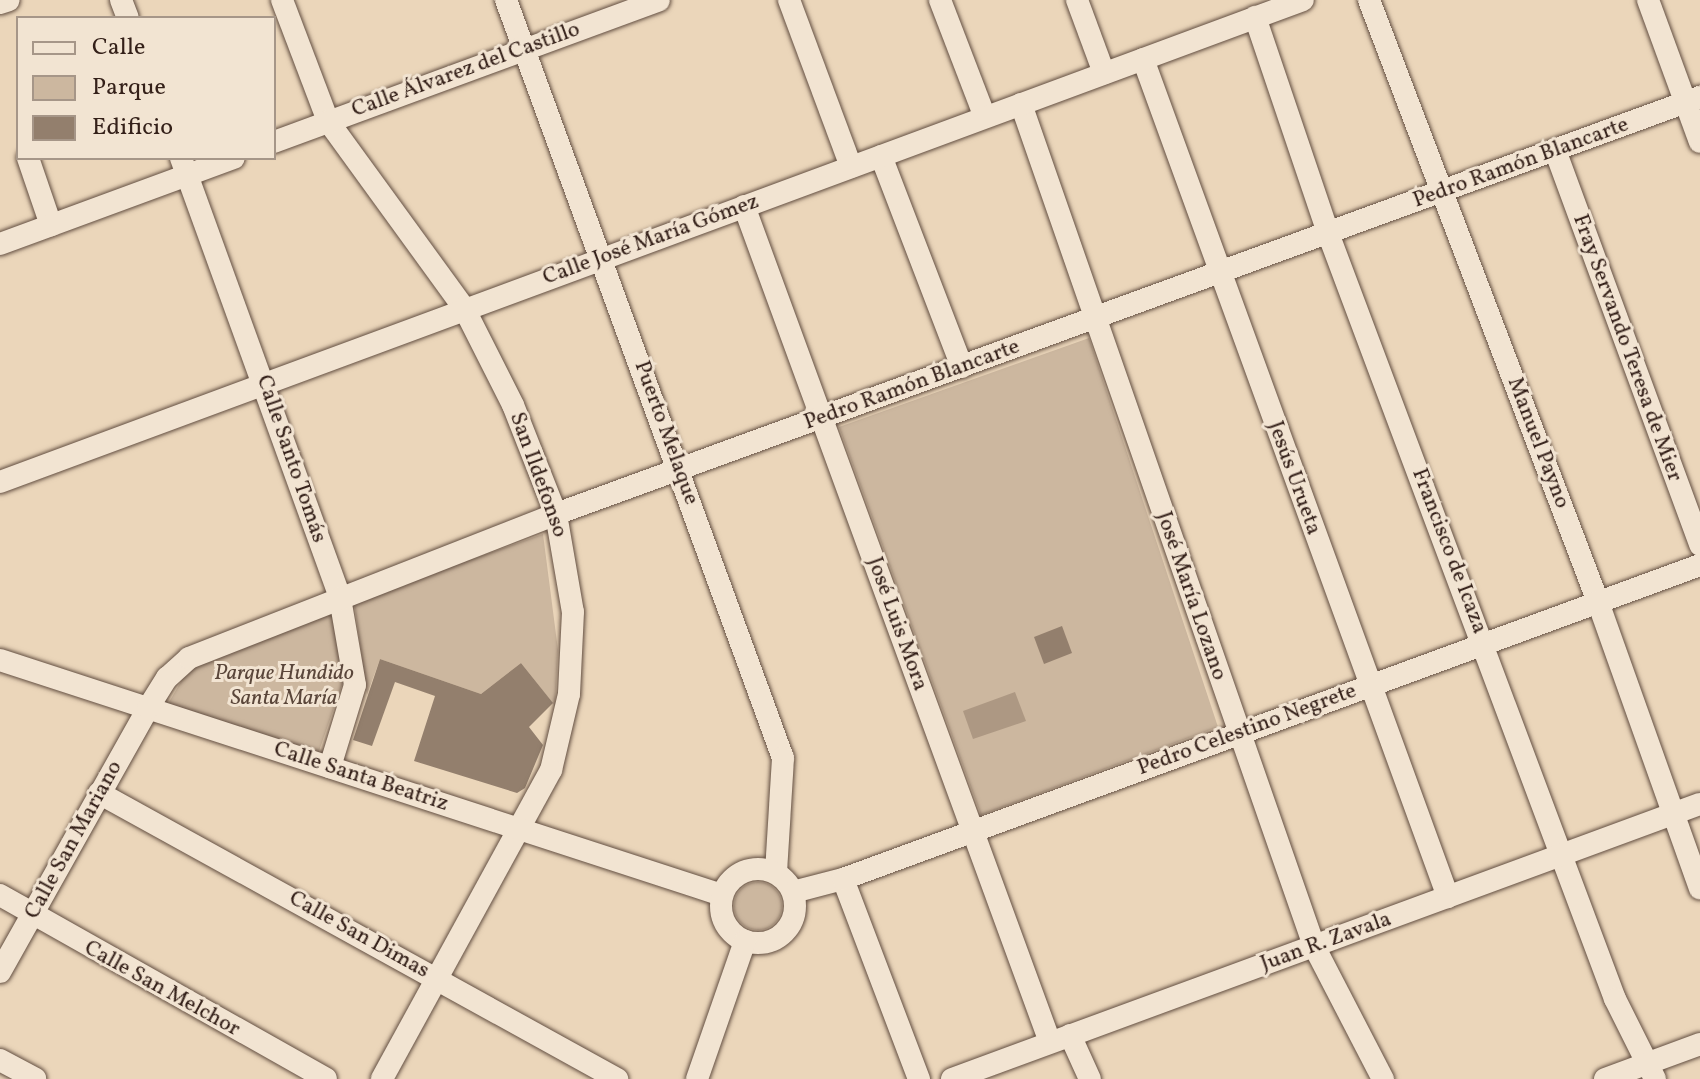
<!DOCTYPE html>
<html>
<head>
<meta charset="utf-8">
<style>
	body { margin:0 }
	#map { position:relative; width:1700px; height:1079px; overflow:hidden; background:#ebd6ba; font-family:Vollkorn,serif }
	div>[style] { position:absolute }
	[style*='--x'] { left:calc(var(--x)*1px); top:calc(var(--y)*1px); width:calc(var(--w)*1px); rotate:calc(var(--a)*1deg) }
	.green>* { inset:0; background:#ccb79f }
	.round { border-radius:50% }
	.water>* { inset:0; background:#ad9883 }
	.building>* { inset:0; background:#937f6d }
	.roads { filter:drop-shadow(0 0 2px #624e41) drop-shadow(0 0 2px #624e41) }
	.minor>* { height:22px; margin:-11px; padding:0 11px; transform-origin:11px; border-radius:11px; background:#f2e4d2 }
	.minor>.ring { margin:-11px; padding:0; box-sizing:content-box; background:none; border:22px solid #f2e4d2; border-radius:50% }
	span { translate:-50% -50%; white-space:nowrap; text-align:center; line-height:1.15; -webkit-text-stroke:6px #f2e4d2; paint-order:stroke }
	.street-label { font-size:22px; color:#342019 }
	.park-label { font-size:22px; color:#5a463a; font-style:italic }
	.legend { position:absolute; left:16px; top:16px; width:260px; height:144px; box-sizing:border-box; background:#f2e4d2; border:2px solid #a69688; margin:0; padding:10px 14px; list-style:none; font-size:24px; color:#342019 }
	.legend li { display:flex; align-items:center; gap:16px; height:40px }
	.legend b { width:40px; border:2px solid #a69688 }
</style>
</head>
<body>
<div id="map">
	<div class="green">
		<div style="clip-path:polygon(1089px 338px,1218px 727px,981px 815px,839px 427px)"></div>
		<div style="clip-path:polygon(543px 534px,558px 650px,555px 706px,521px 663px,481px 694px,380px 659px,367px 695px,354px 601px)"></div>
		<div style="clip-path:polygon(333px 610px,343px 682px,318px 754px,168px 704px,187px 671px,214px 653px)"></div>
		<div class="round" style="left:734px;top:882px;width:48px;height:48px"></div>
	</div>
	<div class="water">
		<div style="clip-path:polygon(1015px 692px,1026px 721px,973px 739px,963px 711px)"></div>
	</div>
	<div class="building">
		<div style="clip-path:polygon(1062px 626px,1072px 653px,1044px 664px,1034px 637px)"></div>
		<div style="clip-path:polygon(380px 659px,481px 694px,521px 663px,553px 703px,529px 727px,543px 745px,525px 788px,517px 793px,414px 761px,435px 696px,395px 682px,372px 746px,353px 740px)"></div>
	</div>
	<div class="roads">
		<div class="minor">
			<div style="--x:121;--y:0;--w:19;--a:69"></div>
			<div style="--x:282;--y:0;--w:129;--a:69.2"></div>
			<div style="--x:328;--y:121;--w:231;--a:54"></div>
			<div style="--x:464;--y:308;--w:109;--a:63.2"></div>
			<div style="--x:513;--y:405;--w:117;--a:68.5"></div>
			<div style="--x:556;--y:514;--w:99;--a:80.2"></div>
			<div style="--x:573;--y:612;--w:82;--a:92.8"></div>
			<div style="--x:569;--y:694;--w:78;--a:103.3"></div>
			<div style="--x:551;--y:770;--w:352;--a:118.7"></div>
			<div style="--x:506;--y:0;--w:807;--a:69.93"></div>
			<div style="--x:783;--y:758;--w:114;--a:93.5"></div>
			<div style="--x:789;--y:0;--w:178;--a:69.6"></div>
			<div style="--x:940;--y:0;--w:125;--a:69"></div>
			<div style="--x:1077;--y:0;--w:78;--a:69.7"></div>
			<div style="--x:1369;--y:0;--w:644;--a:69.17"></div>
			<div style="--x:1598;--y:602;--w:304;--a:70.4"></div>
			<div style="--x:1648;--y:0;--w:151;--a:69.9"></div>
			<div style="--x:0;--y:3;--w:9;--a:-18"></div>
			<div style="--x:1255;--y:17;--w:228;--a:71.3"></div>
			<div style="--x:1328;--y:233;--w:818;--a:69.46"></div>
			<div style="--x:1615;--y:999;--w:89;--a:63.4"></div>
			<div style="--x:1143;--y:59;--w:892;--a:70"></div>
			<div style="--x:1021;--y:104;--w:892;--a:70.81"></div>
			<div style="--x:1314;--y:946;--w:150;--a:62.6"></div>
			<div style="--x:274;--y:142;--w:410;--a:-20.2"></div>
			<div style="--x:1555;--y:150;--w:421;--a:69.8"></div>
			<div style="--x:881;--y:156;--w:226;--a:69"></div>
			<div style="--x:28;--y:158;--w:71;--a:71.1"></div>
			<div style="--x:181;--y:158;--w:468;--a:70.1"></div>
			<div style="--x:340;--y:598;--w:88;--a:80.2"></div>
			<div style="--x:355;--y:685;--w:86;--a:107"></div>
			<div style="--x:744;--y:206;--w:890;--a:69.9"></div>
			<div style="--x:0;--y:244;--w:249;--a:-20.2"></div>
			<div style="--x:0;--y:482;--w:1389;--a:-20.3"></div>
			<div style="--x:0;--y:660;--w:759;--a:18.03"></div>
			<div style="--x:99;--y:793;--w:592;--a:28.9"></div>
			<div class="ring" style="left:721px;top:869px;width:52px;height:52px"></div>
			<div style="--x:843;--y:879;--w:214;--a:69.2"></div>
			<div style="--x:793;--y:892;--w:52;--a:-14.6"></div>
			<div style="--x:843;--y:879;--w:913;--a:-20.12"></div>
			<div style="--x:0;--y:895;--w:374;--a:29.4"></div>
			<div style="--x:0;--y:972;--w:303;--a:-60.7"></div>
			<div style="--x:148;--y:708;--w:36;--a:-58"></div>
			<div style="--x:167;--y:678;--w:30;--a:-42"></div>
			<div style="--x:189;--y:658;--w:394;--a:-21.4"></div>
			<div style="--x:556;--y:514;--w:1218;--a:-20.03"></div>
			<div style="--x:1070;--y:1035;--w:48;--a:65.6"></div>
			<div style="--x:0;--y:1060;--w:40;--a:28"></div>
			<div style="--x:697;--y:1079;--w:146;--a:-70.8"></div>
			<div style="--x:952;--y:1079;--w:797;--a:-20.19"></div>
			<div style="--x:1605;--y:1079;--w:101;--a:-20.2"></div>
		</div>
	</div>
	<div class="street-label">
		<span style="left:466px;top:70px;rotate:-20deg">Calle Álvarez del Castillo</span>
		<span style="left:1521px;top:163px;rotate:-20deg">Pedro Ramón Blancarte</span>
		<span style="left:651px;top:240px;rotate:-20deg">Calle José María Gómez</span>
		<span style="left:1627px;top:348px;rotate:70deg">Fray Servando Teresa de Mier</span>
		<span style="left:912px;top:385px;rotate:-20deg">Pedro Ramón Blancarte</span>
		<span style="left:666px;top:433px;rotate:70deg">Puerto Melaque</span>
		<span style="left:1538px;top:443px;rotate:69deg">Manuel Payno</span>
		<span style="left:291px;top:459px;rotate:71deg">Calle Santo Tomás</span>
		<span style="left:538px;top:475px;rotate:70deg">San Ildefonso</span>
		<span style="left:1294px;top:478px;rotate:70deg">Jesús Urueta</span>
		<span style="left:1449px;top:551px;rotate:69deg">Francisco de Icaza</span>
		<span style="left:1191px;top:596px;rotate:71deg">José María Lozano</span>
		<span style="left:897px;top:624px;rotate:70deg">José Luis Mora</span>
		<span style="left:1247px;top:730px;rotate:-20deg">Pedro Celestino Negrete</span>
		<span style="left:361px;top:777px;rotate:18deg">Calle Santa Beatriz</span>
		<span style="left:74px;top:840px;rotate:-61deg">Calle San Mariano</span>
		<span style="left:359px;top:935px;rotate:29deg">Calle San Dimas</span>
		<span style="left:1326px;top:942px;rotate:-20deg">Juan R. Zavala</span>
		<span style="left:162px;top:989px;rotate:29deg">Calle San Melchor</span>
	</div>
	<div class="park-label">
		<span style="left:284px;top:686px">Parque Hundido<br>Santa María</span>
	</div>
	<ul class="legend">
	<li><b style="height:10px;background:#f2e4d2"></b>Calle</li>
	<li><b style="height:22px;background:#ccb79f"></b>Parque</li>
	<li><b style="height:22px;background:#937f6d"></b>Edificio</li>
	</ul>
</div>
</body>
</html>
